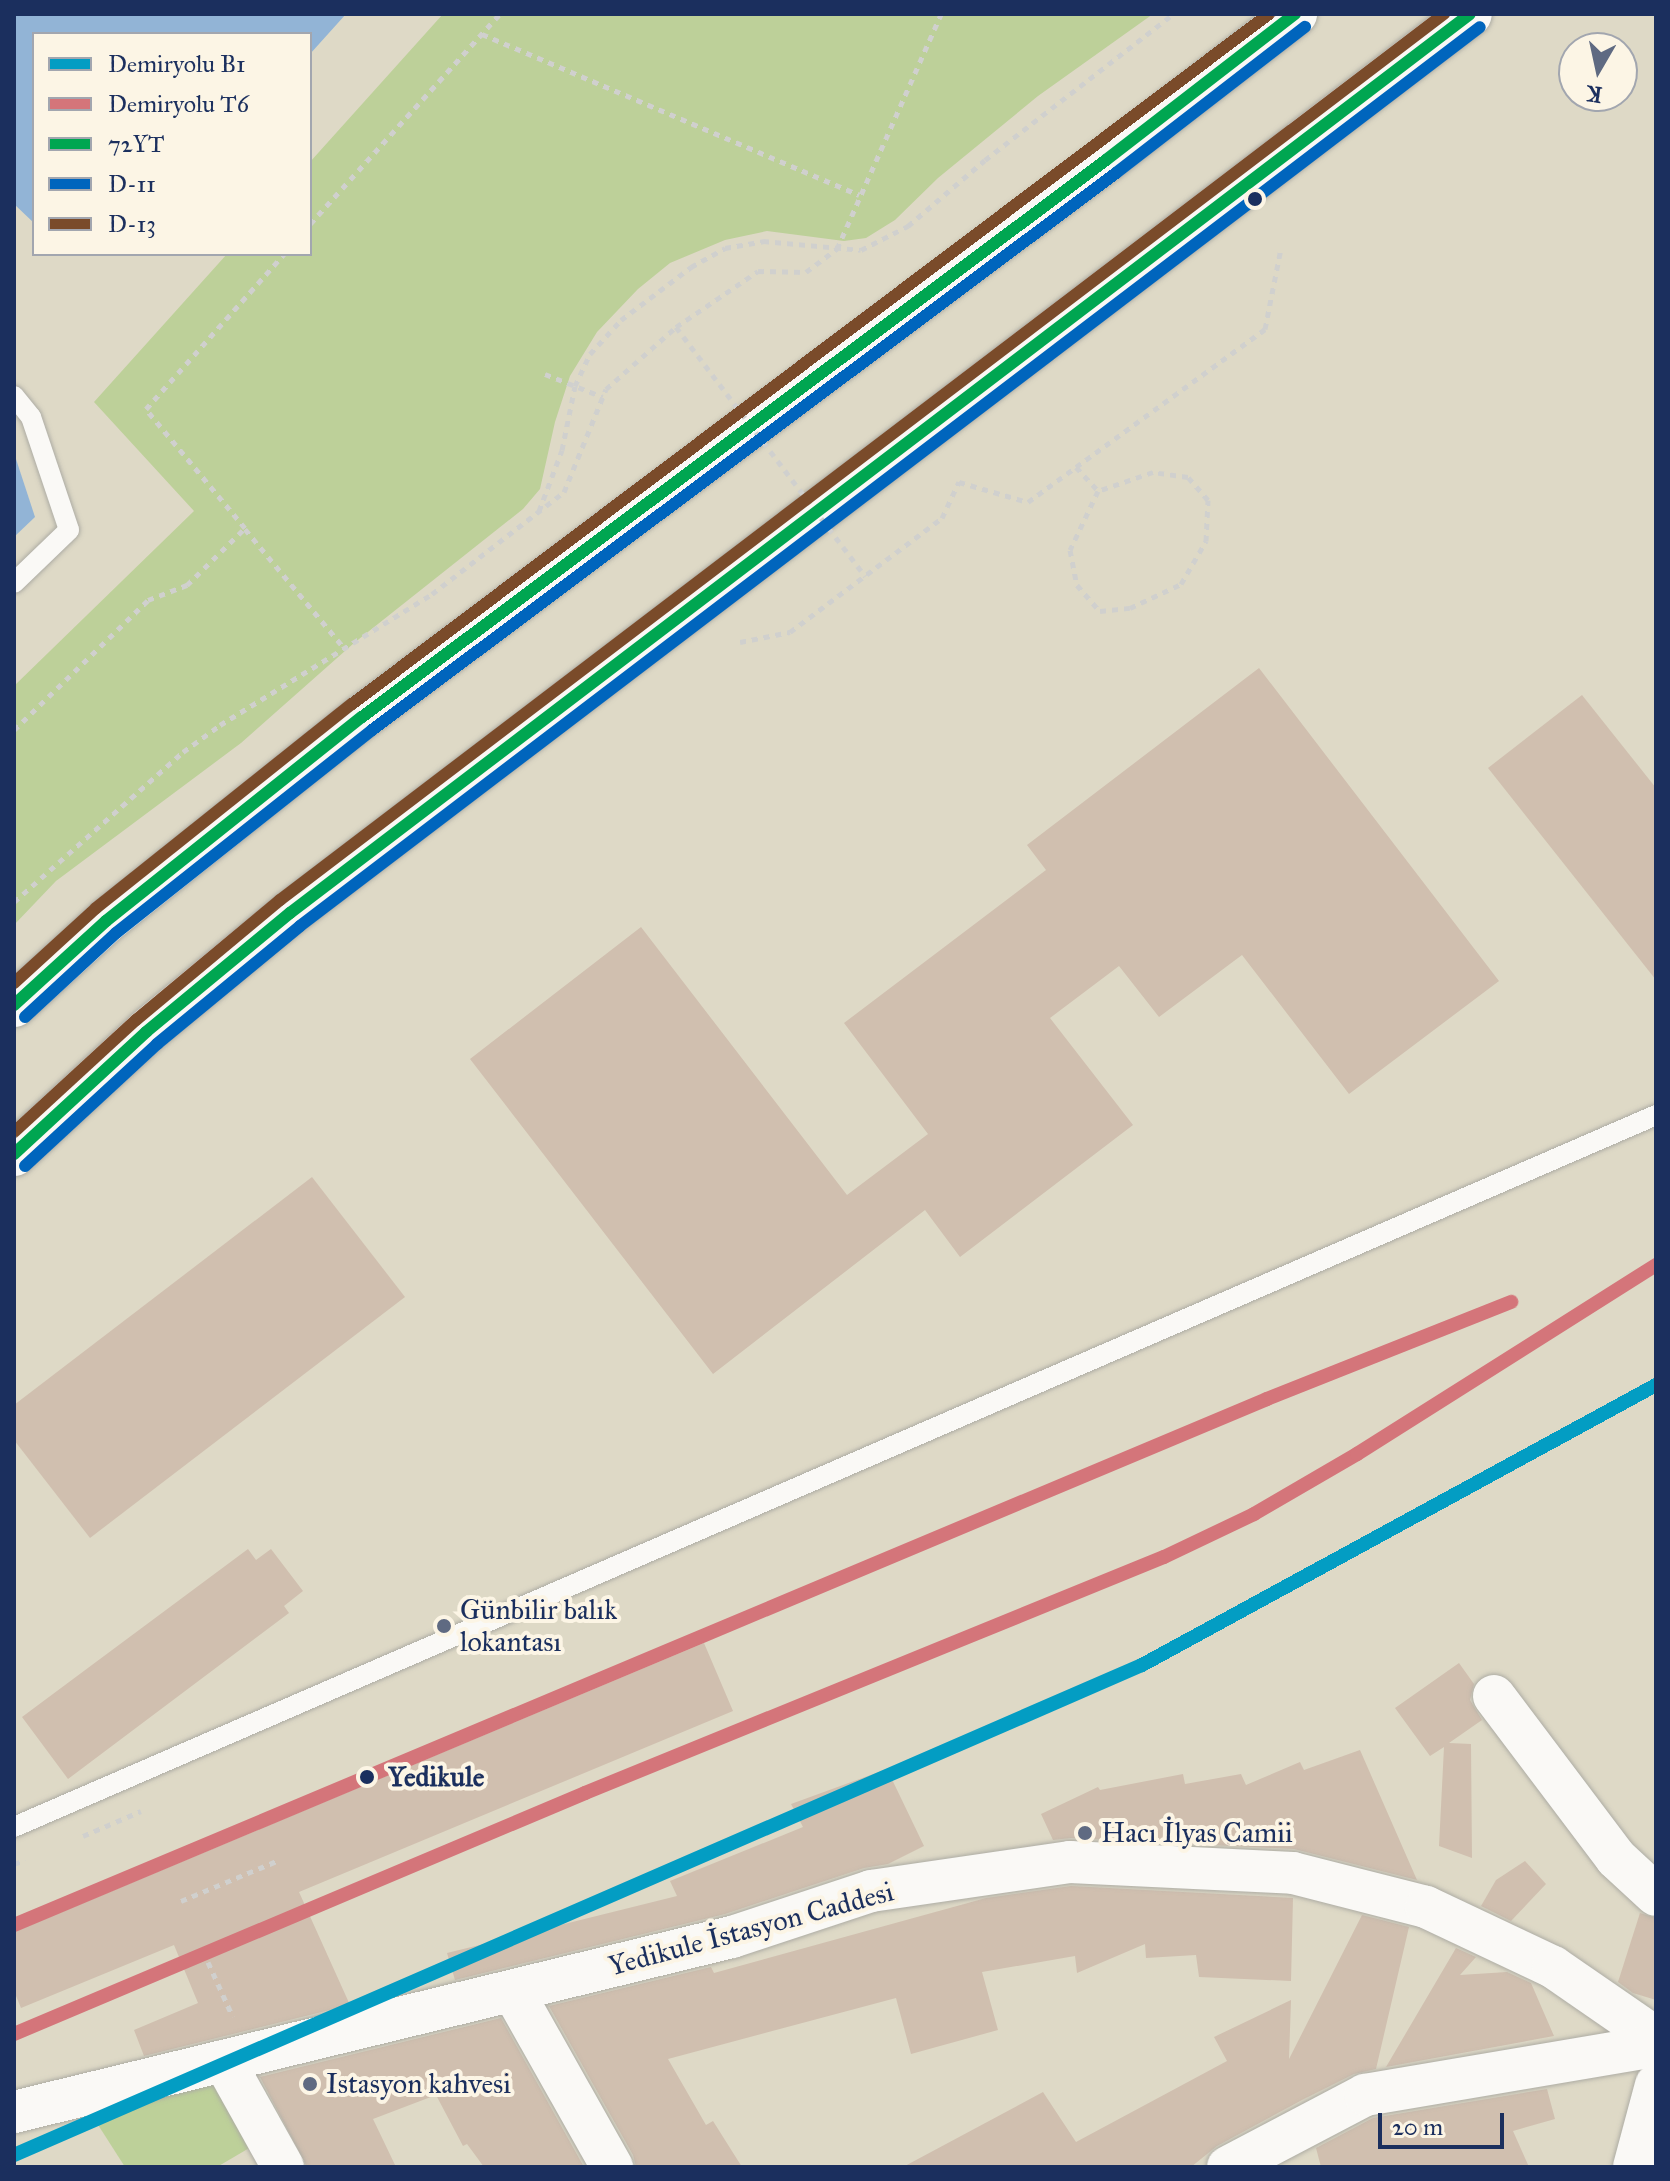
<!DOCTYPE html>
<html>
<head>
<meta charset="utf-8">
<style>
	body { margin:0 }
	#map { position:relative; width:1670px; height:2181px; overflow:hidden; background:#ded9c6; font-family:"IM FELL Great Primer",serif }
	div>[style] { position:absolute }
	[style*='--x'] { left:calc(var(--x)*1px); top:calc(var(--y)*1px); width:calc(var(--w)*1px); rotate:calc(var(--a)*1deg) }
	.green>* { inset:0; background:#bdd099 }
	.water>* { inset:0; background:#92b4d6 }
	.building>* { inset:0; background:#d0bfaf }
	.path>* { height:5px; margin-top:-2.5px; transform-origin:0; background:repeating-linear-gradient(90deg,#d0d0ce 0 6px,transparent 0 12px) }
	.roads { filter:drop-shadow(0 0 2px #adaca4) drop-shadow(0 0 2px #adaca4) }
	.service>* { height:20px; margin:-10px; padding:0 10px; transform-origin:10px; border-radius:10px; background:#faf9f6 }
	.minor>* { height:42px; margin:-21px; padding:0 21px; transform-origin:21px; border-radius:21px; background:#faf9f6 }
	.trunk>* { height:44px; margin:-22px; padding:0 22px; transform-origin:22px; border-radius:22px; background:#faf9f6 }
	.path-bridge>* { height:5px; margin-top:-2.5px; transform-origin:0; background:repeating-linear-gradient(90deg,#d0d0ce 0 6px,transparent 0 12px) }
	.bus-1>* { height:12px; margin:-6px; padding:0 6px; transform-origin:6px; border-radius:6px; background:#00a651 }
	.bus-2>* { height:12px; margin:-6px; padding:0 6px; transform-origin:6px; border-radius:6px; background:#0065bd }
	.bus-3>* { height:12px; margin:-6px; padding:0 6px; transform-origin:6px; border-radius:6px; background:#7a4b2a }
	.rail-1>* { height:14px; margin:-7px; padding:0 7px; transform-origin:7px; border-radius:7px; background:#039dc3 }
	.rail-2>* { height:14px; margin:-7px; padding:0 7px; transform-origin:7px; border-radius:7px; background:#d4757a }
	.dots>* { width:22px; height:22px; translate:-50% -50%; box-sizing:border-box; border:4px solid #fcf5e5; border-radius:50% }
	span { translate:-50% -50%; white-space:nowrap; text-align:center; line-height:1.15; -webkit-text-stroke:8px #fcf5e5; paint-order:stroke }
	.poi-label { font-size:28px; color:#1b2f5e }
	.left { translate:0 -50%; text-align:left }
	.stop-label { font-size:28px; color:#1b2f5e; font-weight:700 }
	.street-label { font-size:28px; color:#1b2f5e }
	.frame { position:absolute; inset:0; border:16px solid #1b2f5e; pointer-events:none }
	.legend { position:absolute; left:32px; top:32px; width:280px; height:224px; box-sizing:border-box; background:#fcf5e5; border:2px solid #a2a6af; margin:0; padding:10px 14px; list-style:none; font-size:24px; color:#1b2f5e }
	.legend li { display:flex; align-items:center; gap:16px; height:40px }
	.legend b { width:40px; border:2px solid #a2a6af }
	.north { position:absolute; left:1558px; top:32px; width:80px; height:80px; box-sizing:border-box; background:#fcf5e5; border:2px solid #a2a6af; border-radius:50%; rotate:189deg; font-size:22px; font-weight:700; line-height:32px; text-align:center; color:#1b2f5e }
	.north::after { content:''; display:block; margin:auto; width:28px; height:36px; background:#5f6a82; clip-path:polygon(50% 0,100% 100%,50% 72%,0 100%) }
	.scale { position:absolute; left:1378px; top:2113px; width:126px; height:36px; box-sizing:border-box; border:4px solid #1b2f5e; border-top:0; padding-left:10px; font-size:24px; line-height:28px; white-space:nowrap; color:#1b2f5e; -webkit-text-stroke:6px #fcf5e5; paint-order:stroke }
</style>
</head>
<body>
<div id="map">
	<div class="green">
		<div style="clip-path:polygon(443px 14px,1153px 14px,1038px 96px,938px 178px,895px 220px,866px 238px,844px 241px,767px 231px,725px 240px,670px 263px,638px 289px,597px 332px,570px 376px,555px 422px,540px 489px,523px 509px,354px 643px,241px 743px,56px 881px,14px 925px,14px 686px,194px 511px,94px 402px,227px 254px,310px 254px,310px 162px)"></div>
		<div style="clip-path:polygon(208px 2075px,251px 2147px,217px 2167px,125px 2167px,93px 2117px)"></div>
	</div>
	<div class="water">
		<div style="clip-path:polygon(14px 14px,346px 14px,310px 54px,310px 34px,34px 34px,34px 223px,14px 204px)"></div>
		<div style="clip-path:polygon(14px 453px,35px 517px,14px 537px)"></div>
	</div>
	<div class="building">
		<div style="clip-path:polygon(1259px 668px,1499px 981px,1349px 1094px,1242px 955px,1159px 1017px,1119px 966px,1050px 1018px,1133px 1125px,960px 1257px,925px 1210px,713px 1374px,470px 1059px,641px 927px,847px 1195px,928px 1134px,844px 1023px,1046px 870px,1027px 845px)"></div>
		<div style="clip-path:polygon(1582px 695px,1656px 788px,1656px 980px,1488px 768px)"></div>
		<div style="clip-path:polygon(312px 1177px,405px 1297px,90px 1538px,14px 1440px,14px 1405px)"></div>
		<div style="clip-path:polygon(248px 1549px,256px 1560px,271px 1549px,303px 1591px,284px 1606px,289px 1613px,68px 1779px,22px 1717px)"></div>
		<div style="clip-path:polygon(704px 1643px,733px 1711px,299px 1892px,350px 2005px,144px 2056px,134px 2030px,198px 2003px,174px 1945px,21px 2008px,14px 1991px,14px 1932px)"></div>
		<div style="clip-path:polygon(1459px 1663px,1474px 1684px,1470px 1700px,1482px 1720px,1449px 1743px,1471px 1744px,1472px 1858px,1439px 1846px,1444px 1747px,1430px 1756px,1395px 1708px)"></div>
		<div style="clip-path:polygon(1360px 1750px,1417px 1880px,1294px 1849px,1071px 1838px,1053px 1840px,1041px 1814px,1098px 1787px,1100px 1790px,1183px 1774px,1185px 1784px,1241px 1774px,1246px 1785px,1300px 1762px,1304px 1770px)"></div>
		<div style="clip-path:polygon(887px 1769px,924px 1846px,888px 1864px,864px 1868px,725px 1914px,455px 1980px,447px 1953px,677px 1896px,670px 1881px,803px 1827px,791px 1804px)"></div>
		<div style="clip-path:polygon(1525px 1861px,1546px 1884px,1511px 1921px,1481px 1906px,1496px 1880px)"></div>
		<div style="clip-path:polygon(1071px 1886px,1293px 1898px,1291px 1981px,1199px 1977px,1196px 1955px,1146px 1958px,1145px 1944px,1077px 1973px,1075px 1956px,982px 1972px,998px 2030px,911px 2054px,896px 1998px,668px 2059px,706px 2125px,713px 2121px,742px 2167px,636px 2167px,633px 2155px,549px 2006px,711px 1967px,714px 1973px,986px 1898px)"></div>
		<div style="clip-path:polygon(1640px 1913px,1656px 1918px,1656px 2000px,1633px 1993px,1618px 1982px)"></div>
		<div style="clip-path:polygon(1362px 1915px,1409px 1927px,1376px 2069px,1354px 2074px,1302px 2100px,1217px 2146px,1191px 2167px,903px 2167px,1043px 2092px,1076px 2142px,1227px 2061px,1214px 2037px,1291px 2000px,1289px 2059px)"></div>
		<div style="clip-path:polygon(1456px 1948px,1476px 1957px,1460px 1975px,1507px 1972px,1531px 1983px,1554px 2036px,1386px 2067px)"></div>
		<div style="clip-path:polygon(501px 2018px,584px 2167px,484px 2167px,467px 2144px,463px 2146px,436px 2095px,373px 2119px,396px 2167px,307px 2167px,260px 2077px)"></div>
		<div style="clip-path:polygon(1547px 2089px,1555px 2119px,1513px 2131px,1529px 2167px,1321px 2167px,1316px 2148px,1373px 2118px)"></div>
	</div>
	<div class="path">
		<div style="--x:482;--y:34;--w:410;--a:23.1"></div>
		<div style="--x:310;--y:224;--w:283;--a:-47.9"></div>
		<div style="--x:545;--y:374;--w:62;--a:21.6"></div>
		<div style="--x:1076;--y:467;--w:33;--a:47"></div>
		<div style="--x:1098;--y:491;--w:65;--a:115.4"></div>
		<div style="--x:1070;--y:550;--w:36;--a:79"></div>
		<div style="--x:1077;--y:585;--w:35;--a:49"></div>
		<div style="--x:1100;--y:611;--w:30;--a:-6"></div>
		<div style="--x:1130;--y:608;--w:56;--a:-25.2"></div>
		<div style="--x:1181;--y:584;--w:50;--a:-59.8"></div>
		<div style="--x:1206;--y:541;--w:41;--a:-87.2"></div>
		<div style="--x:1208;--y:500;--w:30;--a:-131"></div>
		<div style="--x:1188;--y:477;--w:35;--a:-172"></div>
		<div style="--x:1153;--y:472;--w:58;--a:160.9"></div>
		<div style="--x:539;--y:511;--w:65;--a:-69.3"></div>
		<div style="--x:562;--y:450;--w:65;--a:-78.5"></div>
		<div style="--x:575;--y:386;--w:35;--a:-65"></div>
		<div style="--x:590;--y:354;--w:46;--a:-47.6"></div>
		<div style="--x:621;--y:320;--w:88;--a:-37.1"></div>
		<div style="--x:691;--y:267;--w:39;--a:-29"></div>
		<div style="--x:725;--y:248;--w:39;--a:-10"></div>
		<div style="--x:763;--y:241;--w:98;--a:5.2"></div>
		<div style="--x:861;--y:250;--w:53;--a:-27.1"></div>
		<div style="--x:908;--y:226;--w:101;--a:-40.6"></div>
		<div style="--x:985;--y:160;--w:238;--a:-37.8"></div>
		<div style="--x:245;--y:529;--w:155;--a:50.2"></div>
		<div style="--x:740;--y:642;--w:51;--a:-11.3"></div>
		<div style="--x:790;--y:632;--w:190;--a:-36.9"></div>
		<div style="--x:942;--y:518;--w:40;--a:-65"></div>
		<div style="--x:959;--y:482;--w:72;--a:16.2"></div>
		<div style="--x:1028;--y:502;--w:59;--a:-36.1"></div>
		<div style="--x:1076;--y:467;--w:234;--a:-36.1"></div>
		<div style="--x:1265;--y:329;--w:83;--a:-78.8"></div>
		<div style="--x:14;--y:730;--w:187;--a:-44.1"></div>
		<div style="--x:148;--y:600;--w:42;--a:-21"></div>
		<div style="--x:187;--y:585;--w:81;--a:-44.5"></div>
		<div style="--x:245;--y:528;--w:155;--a:-129.8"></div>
		<div style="--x:146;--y:409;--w:208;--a:-48.3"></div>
		<div style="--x:14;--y:902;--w:226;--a:-41.6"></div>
		<div style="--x:183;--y:752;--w:46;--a:-36.1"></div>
		<div style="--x:220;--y:725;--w:249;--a:-31.7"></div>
		<div style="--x:432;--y:594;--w:167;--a:-37.7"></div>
		<div style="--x:564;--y:492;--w:111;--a:-67.8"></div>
		<div style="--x:606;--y:389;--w:94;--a:-41.5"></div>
		<div style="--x:676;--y:327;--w:99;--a:-34.3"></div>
		<div style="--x:758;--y:271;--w:48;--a:1.2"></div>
		<div style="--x:806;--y:272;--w:39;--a:-37"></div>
		<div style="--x:837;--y:249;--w:257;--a:-66.1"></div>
		<div style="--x:83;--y:1836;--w:63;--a:-23.3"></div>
		<div style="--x:14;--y:1864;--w:12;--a:-20"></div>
		<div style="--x:181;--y:1901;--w:106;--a:-22.7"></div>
		<div style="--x:208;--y:1962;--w:60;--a:65.6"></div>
	</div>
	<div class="roads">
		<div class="service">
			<div style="--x:14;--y:396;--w:27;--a:51"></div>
			<div style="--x:31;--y:417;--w:119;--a:71.4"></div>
			<div style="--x:69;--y:530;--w:76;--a:136.1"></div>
			<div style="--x:14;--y:1827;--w:1790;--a:-23.44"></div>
		</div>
		<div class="minor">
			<div style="--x:1494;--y:1696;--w:203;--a:53"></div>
			<div style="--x:1616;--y:1858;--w:54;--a:42.8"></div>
			<div style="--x:514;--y:1993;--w:200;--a:60.6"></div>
			<div style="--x:224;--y:2061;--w:121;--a:60.9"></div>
			<div style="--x:14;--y:2112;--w:739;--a:-13.7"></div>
			<div style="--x:732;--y:1937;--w:146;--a:-18.3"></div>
			<div style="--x:871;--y:1891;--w:201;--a:-8.3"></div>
			<div style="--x:1070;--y:1862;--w:223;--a:2.8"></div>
			<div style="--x:1293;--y:1873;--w:137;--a:14.3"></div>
			<div style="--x:1426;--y:1907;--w:140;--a:25.3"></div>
			<div style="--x:1553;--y:1967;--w:125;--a:34.6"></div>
			<div style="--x:1228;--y:2167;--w:155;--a:-27.7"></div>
			<div style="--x:1365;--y:2095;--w:295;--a:-9.6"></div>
			<div style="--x:1634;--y:2167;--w:85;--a:-75"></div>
		</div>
		<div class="trunk">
			<div style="--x:14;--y:1005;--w:125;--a:-42.4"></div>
			<div style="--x:106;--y:921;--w:327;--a:-38.6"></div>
			<div style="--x:362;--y:717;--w:929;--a:-36.82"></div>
			<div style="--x:1106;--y:160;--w:239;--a:-37.7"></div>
			<div style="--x:14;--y:1154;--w:180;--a:-42.7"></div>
			<div style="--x:146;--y:1032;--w:187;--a:-39.6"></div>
			<div style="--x:290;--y:913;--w:1483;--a:-37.3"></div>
		</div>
	</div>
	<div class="path-bridge">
		<div style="--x:676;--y:327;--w:313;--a:52.8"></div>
	</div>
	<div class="bus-1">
		<div style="--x:14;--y:1005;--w:125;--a:-42.4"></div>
		<div style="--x:106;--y:921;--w:327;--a:-38.6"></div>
		<div style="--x:362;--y:717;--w:929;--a:-36.82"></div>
		<div style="--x:1106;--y:160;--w:239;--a:-37.7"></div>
		<div style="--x:14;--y:1154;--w:180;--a:-42.7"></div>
		<div style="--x:146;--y:1032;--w:187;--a:-39.6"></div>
		<div style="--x:290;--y:913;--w:1483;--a:-37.3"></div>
	</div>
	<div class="bus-2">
		<div style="--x:25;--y:1017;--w:124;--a:-42.7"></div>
		<div style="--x:116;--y:933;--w:327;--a:-38.4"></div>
		<div style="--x:372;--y:730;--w:929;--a:-36.82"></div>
		<div style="--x:1116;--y:173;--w:239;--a:-37.7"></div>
		<div style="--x:25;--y:1166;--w:180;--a:-42.7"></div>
		<div style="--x:157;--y:1044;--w:185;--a:-39.5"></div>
		<div style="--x:300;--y:926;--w:1483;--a:-37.3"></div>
	</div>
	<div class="bus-3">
		<div style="--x:14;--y:983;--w:111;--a:-42.4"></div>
		<div style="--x:96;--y:908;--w:327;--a:-38.6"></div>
		<div style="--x:352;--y:704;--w:1148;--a:-36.96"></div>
		<div style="--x:14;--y:1132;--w:166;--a:-42.6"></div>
		<div style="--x:136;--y:1020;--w:187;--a:-39.8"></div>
		<div style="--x:280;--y:900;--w:1463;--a:-37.28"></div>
	</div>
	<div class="rail-1">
		<div style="--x:14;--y:2155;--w:1230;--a:-23.48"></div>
		<div style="--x:1142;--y:1665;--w:585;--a:-28.58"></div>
	</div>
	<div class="rail-2">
		<div style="--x:14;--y:1925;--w:1359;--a:-22.77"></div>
		<div style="--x:1267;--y:1399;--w:263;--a:-21.7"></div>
		<div style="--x:14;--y:2034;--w:620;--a:-22.88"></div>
		<div style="--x:585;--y:1793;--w:625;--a:-22.18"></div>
		<div style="--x:1164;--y:1557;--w:100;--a:-25.5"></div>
		<div style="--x:1254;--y:1514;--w:119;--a:-30.2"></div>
		<div style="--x:1357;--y:1454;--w:354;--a:-32.3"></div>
	</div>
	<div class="dots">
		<div style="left:1255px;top:199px;background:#1b2f5e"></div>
		<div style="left:444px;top:1626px;background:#5f6a82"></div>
		<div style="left:367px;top:1777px;background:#1b2f5e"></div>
		<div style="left:1085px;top:1833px;background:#5f6a82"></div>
		<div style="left:310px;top:2084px;background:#5f6a82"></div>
	</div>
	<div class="poi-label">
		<span class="left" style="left:460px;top:1626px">Günbilir balık<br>lokantası</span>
		<span class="left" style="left:1101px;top:1833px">Hacı İlyas Camii</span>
		<span class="left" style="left:326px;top:2084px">Istasyon kahvesi</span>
	</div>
	<div class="stop-label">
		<span class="left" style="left:388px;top:1777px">Yedikule</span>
	</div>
	<div class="street-label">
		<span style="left:751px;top:1929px;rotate:-15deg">Yedikule İstasyon Caddesi</span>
	</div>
	<div class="frame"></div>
	<ul class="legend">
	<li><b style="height:10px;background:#039dc3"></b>Demiryolu B1</li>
	<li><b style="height:10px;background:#d4757a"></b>Demiryolu T6</li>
	<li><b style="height:10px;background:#00a651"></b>72YT</li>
	<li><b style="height:10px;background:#0065bd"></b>D-11</li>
	<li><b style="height:10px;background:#7a4b2a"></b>D-13</li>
	</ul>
	<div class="north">K</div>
	<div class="scale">20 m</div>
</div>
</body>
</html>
